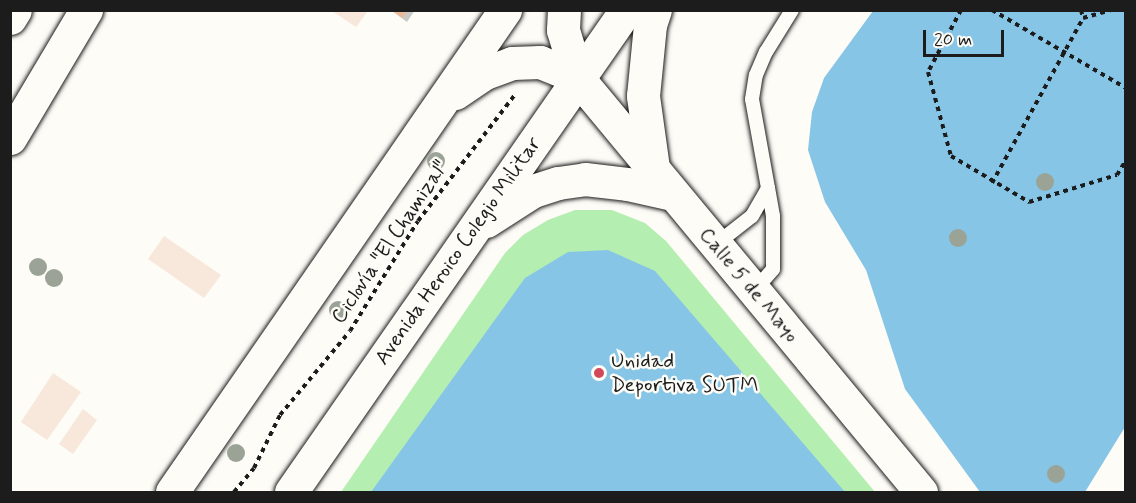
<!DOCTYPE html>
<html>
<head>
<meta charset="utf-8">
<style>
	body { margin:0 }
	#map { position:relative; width:1136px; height:503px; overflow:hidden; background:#fdfcf7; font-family:Mynerve,sans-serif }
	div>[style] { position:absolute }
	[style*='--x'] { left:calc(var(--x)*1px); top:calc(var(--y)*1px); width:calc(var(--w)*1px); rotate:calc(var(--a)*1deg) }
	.built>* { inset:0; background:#f7e8db }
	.green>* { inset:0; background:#b5eeb1 }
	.water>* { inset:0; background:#86c5e6 }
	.shadow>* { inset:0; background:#0003 }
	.building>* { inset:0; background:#e9bb99 }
	.path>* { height:4px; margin-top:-2px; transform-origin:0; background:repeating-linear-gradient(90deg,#1c1c1c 0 4.5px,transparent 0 9px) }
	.roads { filter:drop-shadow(0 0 2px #1c1c1c) drop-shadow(0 0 2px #1c1c1c) }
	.service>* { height:14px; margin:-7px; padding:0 7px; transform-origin:7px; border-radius:7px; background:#fdfcf7 }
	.tertiary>* { height:33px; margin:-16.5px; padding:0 16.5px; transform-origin:16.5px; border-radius:16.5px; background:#fdfcf7 }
	.primary>* { height:33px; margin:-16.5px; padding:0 16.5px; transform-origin:16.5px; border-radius:16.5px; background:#fdfcf7 }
	.trunk>* { height:33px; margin:-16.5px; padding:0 16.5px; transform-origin:16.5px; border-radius:16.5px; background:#fdfcf7 }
	.trees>* { width:18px; height:18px; margin:-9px; border-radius:50%; background:#9ba397 }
	.dots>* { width:16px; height:16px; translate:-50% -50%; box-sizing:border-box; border:3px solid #fdfcf7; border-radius:50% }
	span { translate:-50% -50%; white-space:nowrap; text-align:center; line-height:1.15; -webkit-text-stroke:5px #fdfcf7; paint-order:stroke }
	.street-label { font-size:21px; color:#1c1c1c }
	.poi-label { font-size:21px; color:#1c1c1c }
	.left { translate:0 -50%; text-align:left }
	.frame { position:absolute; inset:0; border:12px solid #1c1c1c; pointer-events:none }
	.scale { position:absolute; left:923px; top:30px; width:81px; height:27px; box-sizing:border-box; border:3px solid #1c1c1c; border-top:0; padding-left:8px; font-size:18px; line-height:21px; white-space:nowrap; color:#1c1c1c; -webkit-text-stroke:4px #fdfcf7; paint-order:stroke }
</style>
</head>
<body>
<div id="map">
	<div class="built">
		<div style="clip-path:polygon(332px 11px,368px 11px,356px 27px)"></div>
		<div style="clip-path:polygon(164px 236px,221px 275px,204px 298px,148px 259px)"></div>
		<div style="clip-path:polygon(53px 373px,81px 392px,47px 440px,21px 422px)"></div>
		<div style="clip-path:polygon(83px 409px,97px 420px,73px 454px,59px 444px)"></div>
	</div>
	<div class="green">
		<div style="clip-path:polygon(575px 210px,612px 210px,645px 223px,666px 241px,875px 492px,341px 492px,505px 253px,523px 235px,548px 220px)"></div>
	</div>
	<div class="water">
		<div style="clip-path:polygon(873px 11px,1125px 11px,1125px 427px,1085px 492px,980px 492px,905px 389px,866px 270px,825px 202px,808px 150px,812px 112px,824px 78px)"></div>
		<div style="clip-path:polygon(608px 250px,655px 271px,845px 492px,371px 492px,525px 278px,568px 252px)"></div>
	</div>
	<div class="shadow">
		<div style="clip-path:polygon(391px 10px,415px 10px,407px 22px)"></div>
	</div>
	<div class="building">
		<div style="clip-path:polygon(391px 10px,407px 10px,402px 18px)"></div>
	</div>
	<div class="path">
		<div style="--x:961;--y:10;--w:70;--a:118"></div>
		<div style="--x:928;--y:72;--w:87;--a:74.7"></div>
		<div style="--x:951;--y:156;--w:91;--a:30.5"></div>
		<div style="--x:1029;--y:202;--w:92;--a:-17.1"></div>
		<div style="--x:1117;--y:175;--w:17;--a:-59"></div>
		<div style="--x:992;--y:10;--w:155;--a:30.2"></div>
		<div style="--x:1081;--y:10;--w:8;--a:76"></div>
		<div style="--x:1083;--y:18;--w:29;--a:-16"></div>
		<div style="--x:992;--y:183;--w:188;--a:-61.1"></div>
		<div style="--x:234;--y:492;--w:31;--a:-50"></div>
		<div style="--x:254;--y:468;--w:59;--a:-63.9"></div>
		<div style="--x:280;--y:415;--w:109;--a:-50.2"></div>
		<div style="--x:350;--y:331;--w:129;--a:-58.3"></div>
		<div style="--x:418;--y:221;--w:158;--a:-52.5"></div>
	</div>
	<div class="roads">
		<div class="service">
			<div style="--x:715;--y:245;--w:47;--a:-38.1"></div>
			<div style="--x:752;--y:216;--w:32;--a:-60"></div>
			<div style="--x:768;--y:188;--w:90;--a:-100.2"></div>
			<div style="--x:752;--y:99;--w:24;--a:-81"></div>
			<div style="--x:756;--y:75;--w:25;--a:-67"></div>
			<div style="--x:766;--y:52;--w:49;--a:-58.2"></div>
			<div style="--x:754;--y:291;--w:29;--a:-49"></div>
			<div style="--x:773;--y:269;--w:53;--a:-90"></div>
			<div style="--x:773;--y:216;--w:28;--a:-100"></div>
		</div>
		<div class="tertiary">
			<div style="--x:577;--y:77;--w:539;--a:50.34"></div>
		</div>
		<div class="primary">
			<div style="--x:564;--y:10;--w:20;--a:93"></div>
			<div style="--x:563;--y:30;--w:49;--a:73.4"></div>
			<div style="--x:455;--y:93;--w:36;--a:-34"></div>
			<div style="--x:485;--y:73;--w:29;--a:-20"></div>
			<div style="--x:512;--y:63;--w:28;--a:-2"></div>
			<div style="--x:540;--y:62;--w:40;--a:22"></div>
			<div style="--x:653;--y:168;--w:73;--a:-97.9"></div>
			<div style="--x:643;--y:96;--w:71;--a:-84.4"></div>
			<div style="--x:650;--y:25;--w:16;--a:-72"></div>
			<div style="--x:486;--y:221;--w:56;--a:-32.6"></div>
			<div style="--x:533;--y:191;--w:26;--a:-18"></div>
			<div style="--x:558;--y:183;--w:27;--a:-8"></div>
			<div style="--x:585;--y:179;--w:42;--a:6.8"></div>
			<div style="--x:627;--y:184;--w:47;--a:12.3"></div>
			<div style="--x:172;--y:492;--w:586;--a:-55.36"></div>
			<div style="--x:291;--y:492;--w:587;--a:-55.2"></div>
		</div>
		<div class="trunk">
			<div style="--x:10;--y:18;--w:9;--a:-58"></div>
			<div style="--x:10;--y:138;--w:149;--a:-59.3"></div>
		</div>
	</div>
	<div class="trees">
		<div style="left:436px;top:161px"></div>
		<div style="left:1045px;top:182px"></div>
		<div style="left:958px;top:238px"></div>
		<div style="left:38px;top:267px"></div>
		<div style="left:54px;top:278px"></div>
		<div style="left:338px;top:310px"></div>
		<div style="left:236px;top:453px"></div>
		<div style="left:1056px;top:474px"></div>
	</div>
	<div class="dots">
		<div style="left:599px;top:373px;background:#d1495b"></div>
	</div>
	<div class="street-label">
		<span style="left:390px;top:242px;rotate:-56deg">Ciclovía "El Chamizal"</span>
		<span style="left:458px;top:251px;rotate:-55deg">Avenida Heroico Colegio Militar</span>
		<span style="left:749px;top:285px;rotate:50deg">Calle 5 de Mayo</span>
	</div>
	<div class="poi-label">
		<span class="left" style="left:611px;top:373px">Unidad<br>Deportiva SUTM</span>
	</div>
	<div class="frame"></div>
	<div class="scale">20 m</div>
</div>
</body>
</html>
